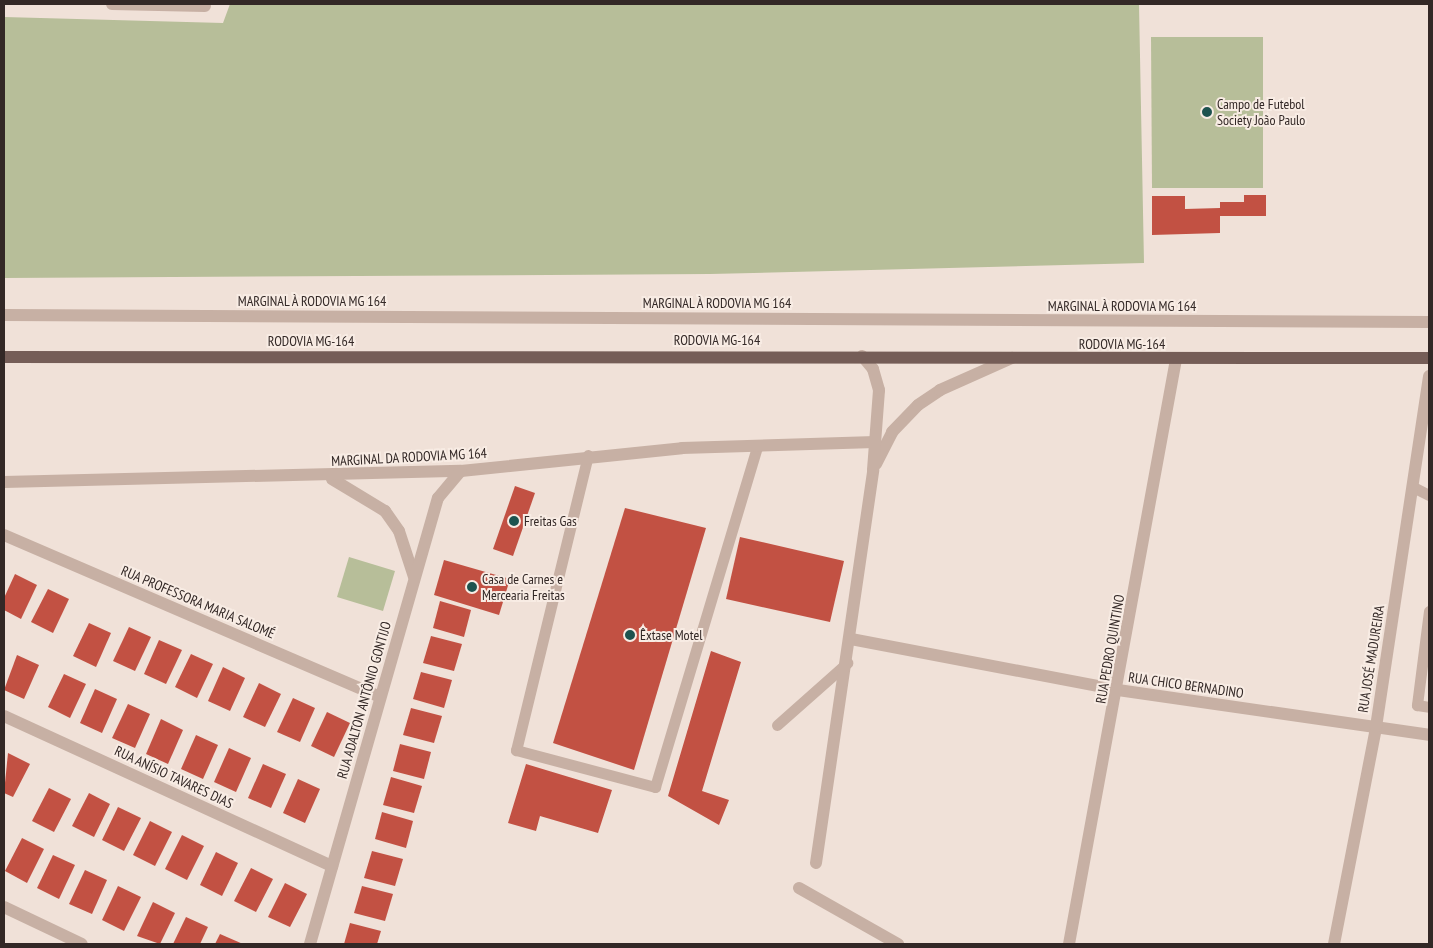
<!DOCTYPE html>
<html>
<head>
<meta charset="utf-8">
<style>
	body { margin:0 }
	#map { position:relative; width:1433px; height:948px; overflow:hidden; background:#f0e1d8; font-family:"PT Sans Narrow",sans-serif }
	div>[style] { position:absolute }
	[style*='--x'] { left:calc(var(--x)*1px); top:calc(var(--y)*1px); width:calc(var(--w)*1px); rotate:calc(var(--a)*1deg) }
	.green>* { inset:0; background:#b7be99 }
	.building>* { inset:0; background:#c25143 }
	.service>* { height:11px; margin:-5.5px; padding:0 5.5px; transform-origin:5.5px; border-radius:5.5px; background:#c7b0a4 }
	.minor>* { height:12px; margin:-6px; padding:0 6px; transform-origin:6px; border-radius:6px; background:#c7b0a4 }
	.primary>* { height:12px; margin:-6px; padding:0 6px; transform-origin:6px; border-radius:6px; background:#755d57 }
	.dots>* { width:14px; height:14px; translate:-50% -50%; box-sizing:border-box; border:2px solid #f8ece4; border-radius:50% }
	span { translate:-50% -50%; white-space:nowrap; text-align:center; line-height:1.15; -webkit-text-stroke:4px #f8ece4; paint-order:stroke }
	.poi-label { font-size:14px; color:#332826 }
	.left { translate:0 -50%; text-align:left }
	.street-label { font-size:14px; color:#332826 }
	.frame { position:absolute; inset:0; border:5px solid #332826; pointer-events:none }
</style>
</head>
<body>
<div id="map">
	<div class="green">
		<div style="clip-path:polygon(230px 4px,1139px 4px,1144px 263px,710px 274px,4px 278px,4px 17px,223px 23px)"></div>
		<div style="clip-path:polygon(1151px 37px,1263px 37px,1263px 188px,1152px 188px)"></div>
		<div style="clip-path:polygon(349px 557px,395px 571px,383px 611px,337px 597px)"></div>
	</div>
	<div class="building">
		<div style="clip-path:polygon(1244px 195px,1266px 195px,1266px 216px,1220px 216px,1220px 233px,1152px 235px,1152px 196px,1185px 196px,1185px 209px,1220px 208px,1220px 202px,1244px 202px)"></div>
		<div style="clip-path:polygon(515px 486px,535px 493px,513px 556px,493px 549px)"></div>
		<div style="clip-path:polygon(625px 508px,706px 528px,634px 770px,553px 743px)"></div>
		<div style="clip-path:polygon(740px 537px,844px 561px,830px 622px,726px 599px)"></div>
		<div style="clip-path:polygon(444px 560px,510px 579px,499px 615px,434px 595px)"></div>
		<div style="clip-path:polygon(15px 574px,37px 585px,21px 619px,4px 610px,4px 598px)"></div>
		<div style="clip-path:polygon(48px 589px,69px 599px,53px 633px,31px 622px)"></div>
		<div style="clip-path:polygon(440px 601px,471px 610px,464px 637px,433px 628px)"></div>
		<div style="clip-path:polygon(89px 623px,111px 633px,96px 667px,73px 656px)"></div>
		<div style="clip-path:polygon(129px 627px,151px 637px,135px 671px,113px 661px)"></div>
		<div style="clip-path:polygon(431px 636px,462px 644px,454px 671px,423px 663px)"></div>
		<div style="clip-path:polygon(159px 640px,182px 650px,166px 684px,144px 674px)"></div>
		<div style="clip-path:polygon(711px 651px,741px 662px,702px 791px,729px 800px,719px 825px,668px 796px)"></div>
		<div style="clip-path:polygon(191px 654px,213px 664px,197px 698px,175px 687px)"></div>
		<div style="clip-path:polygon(17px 655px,39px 665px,24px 699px,4px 690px)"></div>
		<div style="clip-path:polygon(223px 667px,245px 678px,230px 711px,208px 701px)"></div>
		<div style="clip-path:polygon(421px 672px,452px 680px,444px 708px,413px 699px)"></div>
		<div style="clip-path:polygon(64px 674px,86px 684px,70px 718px,48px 707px)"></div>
		<div style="clip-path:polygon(259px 683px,281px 694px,265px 727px,243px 717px)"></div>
		<div style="clip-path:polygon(95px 689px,117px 699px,102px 733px,80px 723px)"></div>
		<div style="clip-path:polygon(293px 698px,315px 708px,300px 742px,277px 732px)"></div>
		<div style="clip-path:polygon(128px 704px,150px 714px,135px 748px,112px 738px)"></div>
		<div style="clip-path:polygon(411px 708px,442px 716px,434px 743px,403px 735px)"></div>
		<div style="clip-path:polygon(327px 712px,350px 723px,334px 757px,311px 746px)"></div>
		<div style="clip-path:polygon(161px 719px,183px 730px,168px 764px,146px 754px)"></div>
		<div style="clip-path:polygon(196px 735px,218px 745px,203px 779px,181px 769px)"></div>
		<div style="clip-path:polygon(400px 744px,431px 752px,424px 779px,393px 771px)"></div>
		<div style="clip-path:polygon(229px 748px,251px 758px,236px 792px,214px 782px)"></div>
		<div style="clip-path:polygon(8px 753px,30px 764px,13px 797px,4px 793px)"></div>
		<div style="clip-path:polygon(263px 764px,286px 774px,271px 808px,248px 798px)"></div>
		<div style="clip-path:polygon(526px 764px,612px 790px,598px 833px,540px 816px,536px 831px,508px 823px)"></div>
		<div style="clip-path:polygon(391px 777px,422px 786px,414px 813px,383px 805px)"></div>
		<div style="clip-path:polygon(298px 779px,320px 789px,305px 823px,283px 813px)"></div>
		<div style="clip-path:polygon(49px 788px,71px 799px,54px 832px,32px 821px)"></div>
		<div style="clip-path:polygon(89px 793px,110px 804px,94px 837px,72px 826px)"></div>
		<div style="clip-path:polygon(118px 807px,141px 818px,124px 851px,102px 840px)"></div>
		<div style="clip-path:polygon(382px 812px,413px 821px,406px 848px,375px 839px)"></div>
		<div style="clip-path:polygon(150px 821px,172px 832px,155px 866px,133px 855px)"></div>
		<div style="clip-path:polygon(182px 835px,204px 846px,187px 880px,165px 869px)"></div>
		<div style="clip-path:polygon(22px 838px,44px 849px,27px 883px,5px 871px)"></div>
		<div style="clip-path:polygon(372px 851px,403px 859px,395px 886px,364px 878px)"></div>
		<div style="clip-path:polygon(216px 852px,238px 863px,222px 896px,200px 885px)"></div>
		<div style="clip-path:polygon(53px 855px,75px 865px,59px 899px,37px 888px)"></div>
		<div style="clip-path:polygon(251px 868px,273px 879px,256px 912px,234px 901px)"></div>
		<div style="clip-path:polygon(85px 870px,107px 880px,92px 914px,69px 904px)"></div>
		<div style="clip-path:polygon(285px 883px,307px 894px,290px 927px,268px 917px)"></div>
		<div style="clip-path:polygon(118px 886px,141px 897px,124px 931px,102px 920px)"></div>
		<div style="clip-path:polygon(362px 886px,393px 894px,385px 921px,354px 913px)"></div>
		<div style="clip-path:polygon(153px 902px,175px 913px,160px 944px,137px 936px)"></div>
		<div style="clip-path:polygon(186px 917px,208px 927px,200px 944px,173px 944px)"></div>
		<div style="clip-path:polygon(350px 923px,381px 931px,377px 944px,344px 944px)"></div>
		<div style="clip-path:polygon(220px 934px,243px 944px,215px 944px)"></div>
	</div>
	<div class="service">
		<div style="--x:588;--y:455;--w:304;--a:103.7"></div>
		<div style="--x:516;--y:750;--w:144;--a:14.9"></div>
		<div style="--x:655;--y:787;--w:356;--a:-73.3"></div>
		<div style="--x:1413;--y:487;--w:18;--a:27"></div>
		<div style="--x:1429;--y:611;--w:95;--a:97.3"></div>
		<div style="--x:1417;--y:705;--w:12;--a:9"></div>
		<div style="--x:777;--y:725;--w:94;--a:-41.5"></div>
	</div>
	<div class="minor">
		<div style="--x:112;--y:4;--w:93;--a:1.2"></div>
		<div style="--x:4;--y:315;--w:1425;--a:0.28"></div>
		<div style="--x:876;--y:464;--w:36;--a:-63"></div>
		<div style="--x:892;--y:432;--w:37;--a:-46"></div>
		<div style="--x:918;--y:405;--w:27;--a:-34"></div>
		<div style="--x:940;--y:390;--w:79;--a:-24"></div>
		<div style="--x:332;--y:479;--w:62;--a:31.1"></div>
		<div style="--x:385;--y:511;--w:24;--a:55"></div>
		<div style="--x:399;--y:531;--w:48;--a:71.9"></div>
		<div style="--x:4;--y:482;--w:457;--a:-1.4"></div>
		<div style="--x:461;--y:471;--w:222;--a:-5.9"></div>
		<div style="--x:682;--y:448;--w:193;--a:-1.8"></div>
		<div style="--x:4;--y:535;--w:409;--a:23.3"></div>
		<div style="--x:851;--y:639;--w:272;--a:10.8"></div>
		<div style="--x:1118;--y:690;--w:314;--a:8.2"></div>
		<div style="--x:4;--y:716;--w:361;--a:24.6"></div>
		<div style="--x:816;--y:863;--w:397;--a:-81.7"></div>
		<div style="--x:873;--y:470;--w:80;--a:-85.7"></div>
		<div style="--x:879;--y:390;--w:22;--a:-106"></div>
		<div style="--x:873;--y:369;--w:17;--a:-130"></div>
		<div style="--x:799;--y:888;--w:114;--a:29.5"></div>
		<div style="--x:4;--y:907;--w:86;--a:25.4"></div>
		<div style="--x:310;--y:944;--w:464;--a:-74"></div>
		<div style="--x:438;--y:498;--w:35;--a:-50"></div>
		<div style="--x:1069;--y:944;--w:595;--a:-79.63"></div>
		<div style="--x:1334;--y:944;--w:221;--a:-79"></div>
		<div style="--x:1376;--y:727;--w:355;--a:-81.4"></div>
	</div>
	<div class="primary">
		<div style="--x:4;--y:357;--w:1425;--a:0.04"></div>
	</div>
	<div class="dots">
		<div style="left:1207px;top:112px;background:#1d534f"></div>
		<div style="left:514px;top:521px;background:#1d534f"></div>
		<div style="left:472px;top:587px;background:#1d534f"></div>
		<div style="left:630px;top:635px;background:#1d534f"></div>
	</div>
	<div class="poi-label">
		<span class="left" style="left:1217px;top:112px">Campo de Futebol<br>Society João Paulo</span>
		<span class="left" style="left:524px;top:521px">Freitas Gas</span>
		<span class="left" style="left:482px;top:587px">Casa de Carnes e<br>Mercearia Freitas</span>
		<span class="left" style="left:640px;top:635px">Êxtase Motel</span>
	</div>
	<div class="street-label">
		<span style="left:312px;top:301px">MARGINAL À RODOVIA MG 164</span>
		<span style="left:717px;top:303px">MARGINAL À RODOVIA MG 164</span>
		<span style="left:1122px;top:306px">MARGINAL À RODOVIA MG 164</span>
		<span style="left:717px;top:340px">RODOVIA MG-164</span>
		<span style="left:311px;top:341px">RODOVIA MG-164</span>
		<span style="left:1122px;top:344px">RODOVIA MG-164</span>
		<span style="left:409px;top:457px;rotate:-3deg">MARGINAL DA RODOVIA MG 164</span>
		<span style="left:198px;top:602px;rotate:23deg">RUA PROFESSORA MARIA SALOMÉ</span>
		<span style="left:1110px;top:649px;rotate:-80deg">RUA PEDRO QUINTINO</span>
		<span style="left:1371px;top:659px;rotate:-81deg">RUA JOSÉ MADUREIRA</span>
		<span style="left:1186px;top:685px;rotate:8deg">RUA CHICO BERNADINO</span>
		<span style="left:364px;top:700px;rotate:-74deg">RUA ADALTON ANTÔNIO GONTIJO</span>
		<span style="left:174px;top:777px;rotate:25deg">RUA ANÍSIO TAVARES DIAS</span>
	</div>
	<div class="frame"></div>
</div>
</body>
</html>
